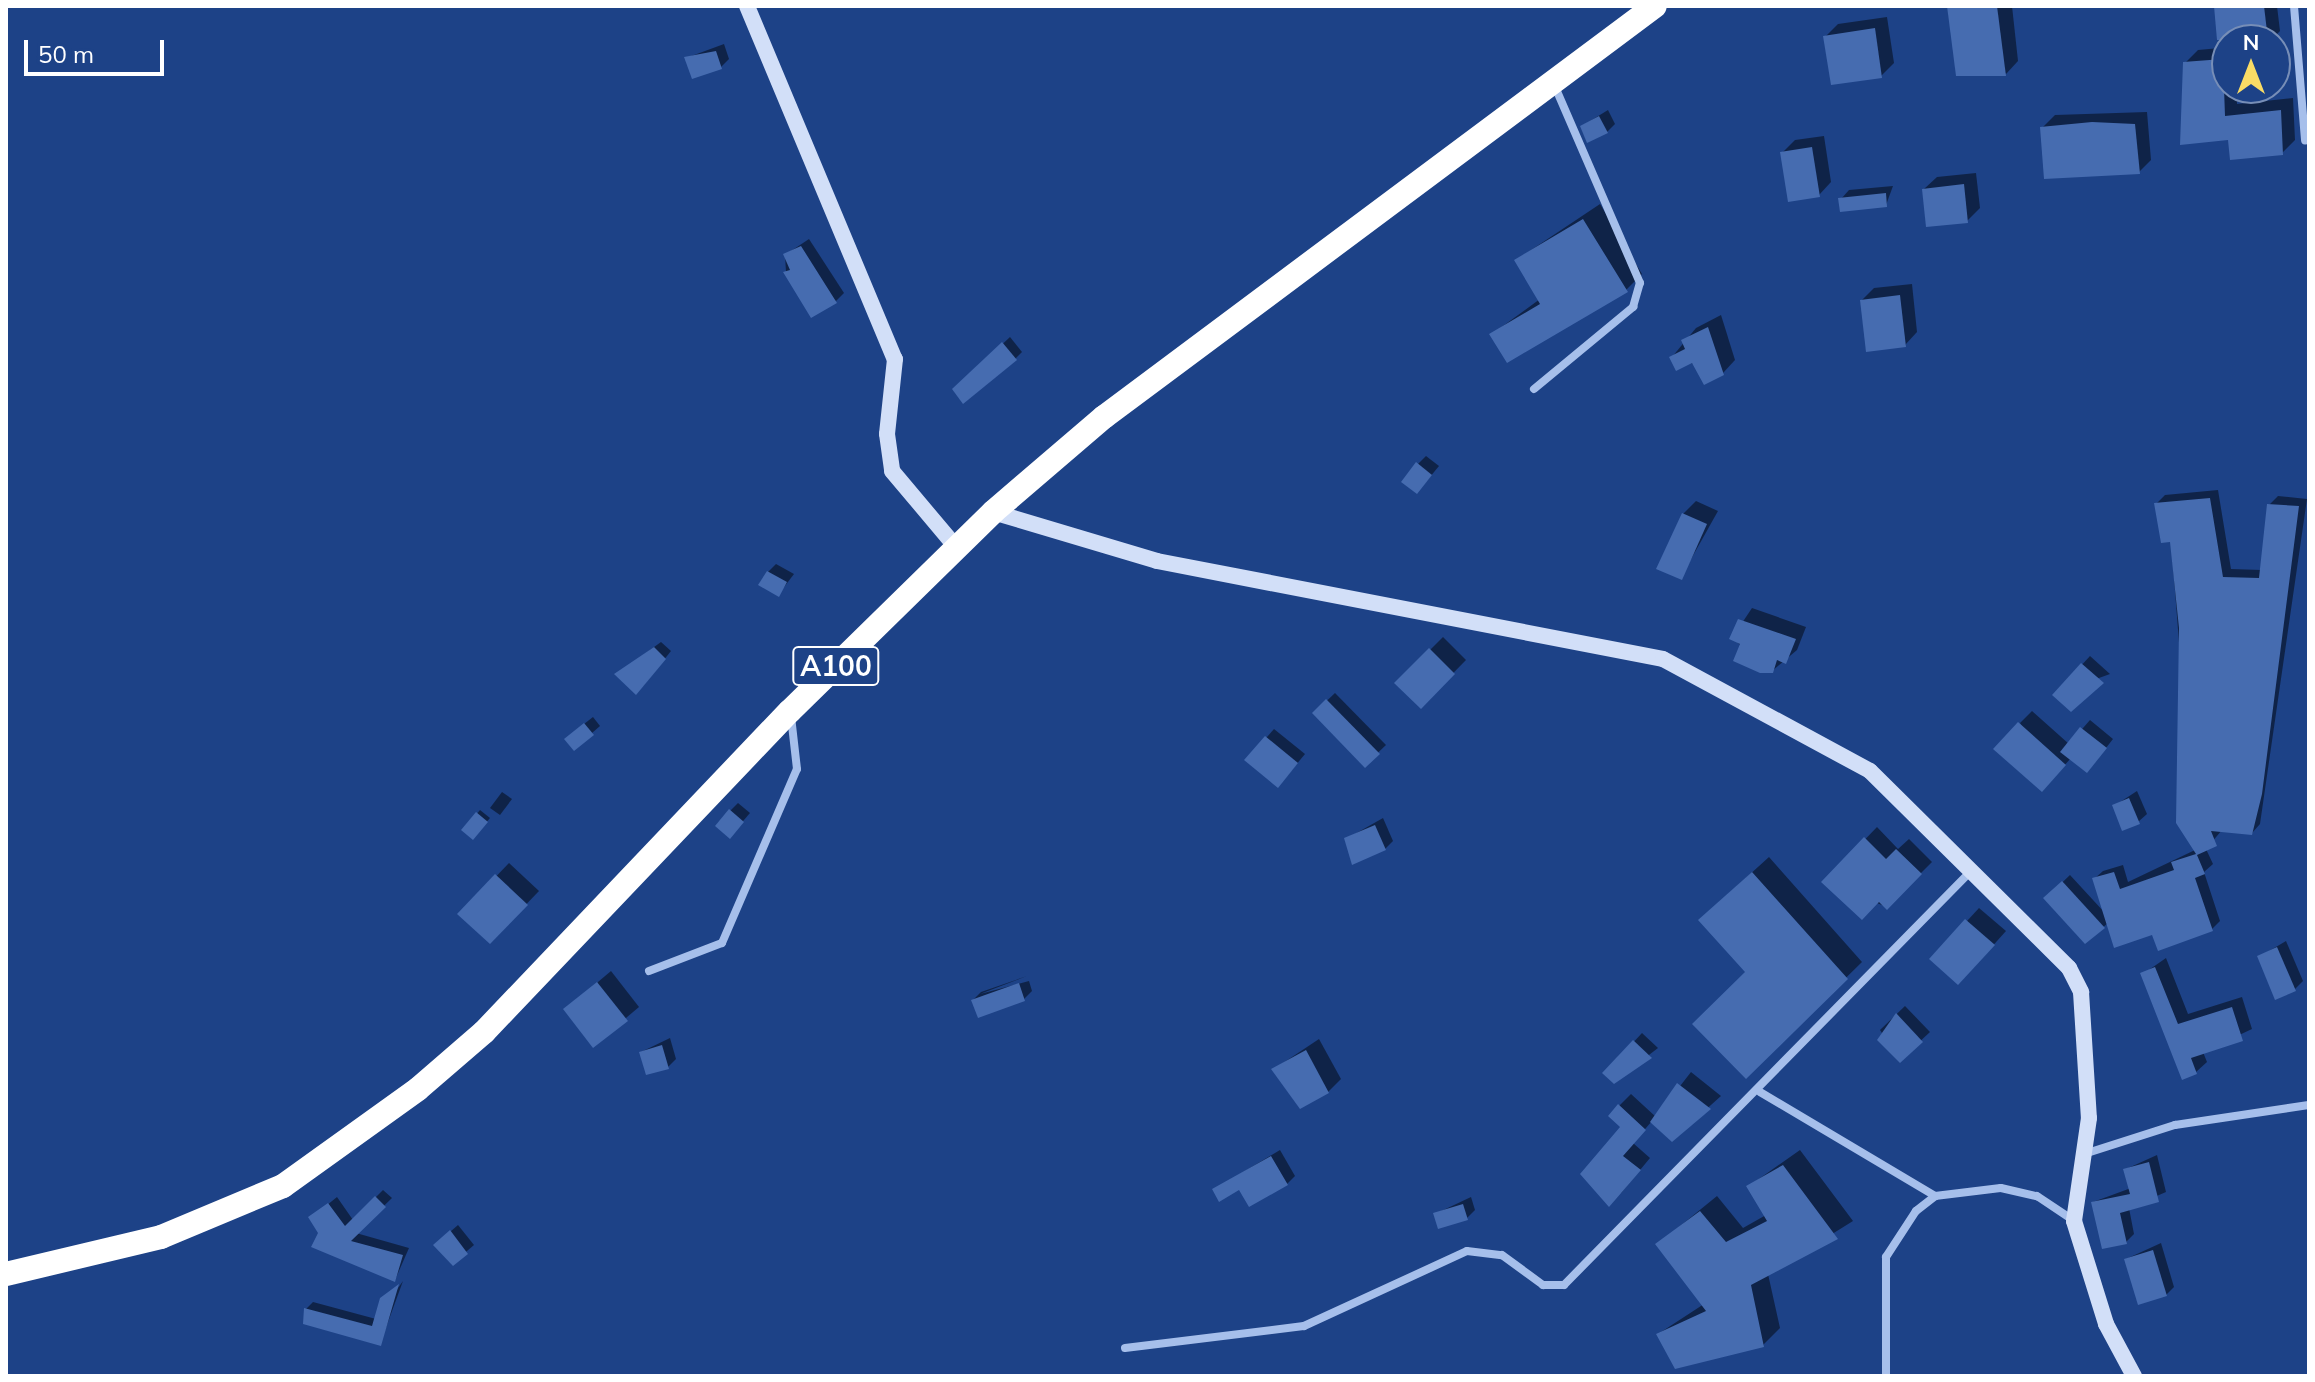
<!DOCTYPE html>
<html>
<head>
<meta charset="utf-8">
<style>
	body { margin:0 }
	#map { position:relative; width:2315px; height:1382px; overflow:hidden; background:#1d4287; font-family:Mulish,sans-serif }
	div>[style] { position:absolute }
	[style*='--x'] { left:calc(var(--x)*1px); top:calc(var(--y)*1px); width:calc(var(--w)*1px); rotate:calc(var(--a)*1deg) }
	.shadow>* { inset:0; background:#0007 }
	.building>* { inset:0; background:#466cb0 }
	.street>* { height:8px; margin:-4px; padding:0 4px; transform-origin:4px; border-radius:4px; background:#a6bfeb }
	.secondary>* { height:16px; margin:-8px; padding:0 8px; transform-origin:8px; border-radius:8px; background:#d2dff8 }
	.highway>* { height:24px; margin:-12px; padding:0 12px; transform-origin:12px; border-radius:12px; background:#fff }
	span { translate:-50% -50%; white-space:nowrap; text-align:center; line-height:1.15; -webkit-text-stroke:7px #1d4287; paint-order:stroke }
	.shield-label span { padding:2px 6px; background:#1d4287; border:2px solid; border-radius:6px; -webkit-text-stroke-width:0 }
	.shield-label { font-size:28px; color:#fff; font-weight:700 }
	.frame { position:absolute; inset:0; border:8px solid #fff; pointer-events:none }
	.north { position:absolute; left:2211px; top:24px; width:80px; height:80px; box-sizing:border-box; background:#1d4287; border:2px solid #778eb7; border-radius:50%; rotate:0deg; font-size:22px; font-weight:700; line-height:32px; text-align:center; color:#fff }
	.north::after { content:''; display:block; margin:auto; width:28px; height:36px; background:#fadc65; clip-path:polygon(50% 0,100% 100%,50% 72%,0 100%) }
	.scale { position:absolute; left:24px; top:40px; width:140px; height:36px; box-sizing:border-box; border:4px solid #fff; border-top:0; padding-left:10px; font-size:24px; line-height:28px; white-space:nowrap; color:#fff; -webkit-text-stroke:6px #1d4287; paint-order:stroke }
</style>
</head>
<body>
<div id="map">
	<div class="shadow">
		<div style="clip-path:polygon(1949px 6px,2012px 6px,2018px 61px,2006px 74px)"></div>
		<div style="clip-path:polygon(2216px 6px,2277px 6px,2280px 31px,2271px 40px,2227px 40px,2227px 88px,2237px 88px,2237px 104px,2293px 98px,2295px 140px,2282px 153px,2229px 137px,2185px 63px,2198px 50px,2220px 48px)"></div>
		<div style="clip-path:polygon(1887px 17px,1894px 63px,1881px 76px,1825px 37px,1838px 24px)"></div>
		<div style="clip-path:polygon(724px 44px,729px 59px,721px 67px,686px 58px)"></div>
		<div style="clip-path:polygon(1608px 110px,1615px 124px,1607px 132px,1582px 126px)"></div>
		<div style="clip-path:polygon(2147px 112px,2151px 160px,2139px 172px,2042px 128px,2055px 115px)"></div>
		<div style="clip-path:polygon(1824px 136px,1831px 182px,1819px 195px,1782px 153px,1795px 140px)"></div>
		<div style="clip-path:polygon(1976px 173px,1980px 208px,1967px 221px,1924px 189px,1937px 177px)"></div>
		<div style="clip-path:polygon(1893px 186px,1886px 205px,1841px 199px,1849px 190px)"></div>
		<div style="clip-path:polygon(1600px 204px,1642px 274px,1626px 290px,1492px 334px,1540px 299px,1516px 260px)"></div>
		<div style="clip-path:polygon(809px 239px,844px 293px,836px 301px,786px 272px,785px 255px)"></div>
		<div style="clip-path:polygon(1912px 284px,1917px 332px,1905px 345px,1862px 300px,1874px 288px)"></div>
		<div style="clip-path:polygon(1721px 315px,1735px 360px,1723px 373px,1672px 357px,1696px 328px)"></div>
		<div style="clip-path:polygon(1010px 337px,1022px 352px,1015px 359px,955px 389px)"></div>
		<div style="clip-path:polygon(1426px 456px,1439px 466px,1425px 483px,1418px 464px)"></div>
		<div style="clip-path:polygon(2218px 490px,2231px 569px,2262px 570px,2269px 505px,2278px 496px,2307px 499px,2260px 824px,2252px 833px,2222px 830px,2206px 849px,2213px 864px,2204px 872px,2220px 921px,2212px 929px,2153px 932px,2108px 923px,2086px 942px,2046px 898px,2070px 875px,2105px 913px,2094px 879px,2103px 871px,2123px 865px,2128px 882px,2195px 850px,2171px 539px,2156px 504px,2165px 495px)"></div>
		<div style="clip-path:polygon(1696px 501px,1718px 511px,1681px 577px,1683px 514px)"></div>
		<div style="clip-path:polygon(776px 564px,794px 574px,778px 595px,768px 572px)"></div>
		<div style="clip-path:polygon(1752px 608px,1806px 627px,1797px 650px,1772px 671px,1732px 638px)"></div>
		<div style="clip-path:polygon(1443px 637px,1466px 660px,1421px 706px,1397px 683px)"></div>
		<div style="clip-path:polygon(661px 642px,671px 651px,643px 686px,617px 674px)"></div>
		<div style="clip-path:polygon(2090px 656px,2110px 674px,2055px 694px)"></div>
		<div style="clip-path:polygon(1335px 693px,1386px 745px,1365px 765px,1314px 713px)"></div>
		<div style="clip-path:polygon(2032px 711px,2069px 744px,2090px 720px,2113px 739px,2095px 762px,2071px 758px,2054px 777px,2020px 723px)"></div>
		<div style="clip-path:polygon(593px 717px,600px 726px,592px 733px,575px 731px)"></div>
		<div style="clip-path:polygon(1274px 729px,1305px 754px,1286px 777px,1247px 760px)"></div>
		<div style="clip-path:polygon(2137px 791px,2147px 814px,2138px 822px,2114px 806px)"></div>
		<div style="clip-path:polygon(502px 792px,512px 799px,500px 815px,490px 808px)"></div>
		<div style="clip-path:polygon(738px 803px,750px 813px,737px 828px,730px 811px)"></div>
		<div style="clip-path:polygon(480px 810px,490px 818px,473px 838px,464px 830px)"></div>
		<div style="clip-path:polygon(1383px 818px,1393px 841px,1385px 849px,1346px 839px)"></div>
		<div style="clip-path:polygon(1877px 827px,1898px 849px,1909px 839px,1932px 862px,1887px 907px,1824px 882px)"></div>
		<div style="clip-path:polygon(1769px 857px,1862px 962px,1746px 1076px,1748px 972px,1716px 905px)"></div>
		<div style="clip-path:polygon(509px 863px,539px 891px,490px 942px,460px 914px)"></div>
		<div style="clip-path:polygon(1979px 908px,2006px 931px,1971px 970px,1932px 959px)"></div>
		<div style="clip-path:polygon(2286px 941px,2303px 981px,2295px 989px,2259px 957px)"></div>
		<div style="clip-path:polygon(2166px 958px,2188px 1014px,2242px 997px,2252px 1029px,2203px 1052px,2207px 1062px,2196px 1072px,2143px 974px)"></div>
		<div style="clip-path:polygon(611px 971px,639px 1007px,594px 1045px,566px 1009px)"></div>
		<div style="clip-path:polygon(1027px 976px,980px 994px,1029px 981px,1032px 991px,1024px 999px,973px 1000px,981px 992px)"></div>
		<div style="clip-path:polygon(1905px 1006px,1930px 1032px,1900px 1060px,1880px 1030px)"></div>
		<div style="clip-path:polygon(1642px 1033px,1658px 1048px,1614px 1082px,1605px 1073px)"></div>
		<div style="clip-path:polygon(670px 1038px,676px 1059px,668px 1067px,641px 1052px)"></div>
		<div style="clip-path:polygon(1319px 1039px,1341px 1079px,1328px 1092px,1274px 1069px)"></div>
		<div style="clip-path:polygon(1691px 1072px,1721px 1096px,1672px 1140px,1652px 1121px,1633px 1143px,1650px 1158px,1621px 1193px,1623px 1127px,1610px 1115px,1631px 1094px,1656px 1117px)"></div>
		<div style="clip-path:polygon(1280px 1150px,1295px 1176px,1287px 1184px,1215px 1189px)"></div>
		<div style="clip-path:polygon(1800px 1150px,1853px 1221px,1768px 1274px,1780px 1328px,1763px 1345px,1658px 1334px,1704px 1304px,1658px 1244px,1717px 1196px,1743px 1228px,1766px 1215px,1749px 1186px)"></div>
		<div style="clip-path:polygon(2157px 1155px,2166px 1192px,2129px 1208px,2134px 1234px,2126px 1242px,2093px 1202px,2131px 1188px,2126px 1169px)"></div>
		<div style="clip-path:polygon(383px 1190px,392px 1198px,356px 1233px,409px 1248px,395px 1280px,321px 1233px,311px 1218px,337px 1197px,353px 1220px)"></div>
		<div style="clip-path:polygon(1471px 1197px,1475px 1210px,1467px 1218px,1435px 1214px)"></div>
		<div style="clip-path:polygon(458px 1225px,474px 1245px,453px 1263px,443px 1238px)"></div>
		<div style="clip-path:polygon(2161px 1243px,2174px 1287px,2166px 1295px,2126px 1259px)"></div>
		<div style="clip-path:polygon(403px 1281px,380px 1344px,306px 1309px,313px 1302px,376px 1319px)"></div>
	</div>
	<div class="building">
		<div style="clip-path:polygon(1947px 6px,1997px 6px,2006px 76px,1956px 76px)"></div>
		<div style="clip-path:polygon(2214px 6px,2264px 6px,2268px 40px,2217px 40px)"></div>
		<div style="clip-path:polygon(1875px 28px,1882px 78px,1831px 85px,1823px 36px)"></div>
		<div style="clip-path:polygon(716px 51px,722px 69px,692px 79px,684px 57px)"></div>
		<div style="clip-path:polygon(2223px 59px,2225px 116px,2281px 110px,2283px 155px,2230px 160px,2228px 140px,2180px 145px,2183px 62px)"></div>
		<div style="clip-path:polygon(1599px 116px,1608px 133px,1587px 143px,1580px 126px)"></div>
		<div style="clip-path:polygon(2092px 122px,2135px 124px,2140px 174px,2044px 179px,2040px 127px)"></div>
		<div style="clip-path:polygon(1812px 147px,1820px 197px,1788px 202px,1780px 152px)"></div>
		<div style="clip-path:polygon(1964px 184px,1968px 223px,1926px 227px,1922px 189px)"></div>
		<div style="clip-path:polygon(1886px 193px,1887px 207px,1840px 212px,1838px 198px)"></div>
		<div style="clip-path:polygon(1583px 219px,1628px 292px,1507px 363px,1489px 334px,1540px 304px,1514px 260px)"></div>
		<div style="clip-path:polygon(801px 246px,837px 303px,811px 318px,783px 272px,790px 270px,783px 254px)"></div>
		<div style="clip-path:polygon(1900px 295px,1906px 347px,1866px 352px,1860px 300px)"></div>
		<div style="clip-path:polygon(1708px 327px,1724px 375px,1704px 385px,1692px 363px,1676px 371px,1669px 357px,1685px 349px,1681px 340px)"></div>
		<div style="clip-path:polygon(1002px 342px,1017px 360px,963px 404px,952px 389px)"></div>
		<div style="clip-path:polygon(1416px 462px,1432px 475px,1417px 494px,1401px 482px)"></div>
		<div style="clip-path:polygon(2210px 498px,2223px 577px,2259px 578px,2267px 504px,2299px 506px,2262px 794px,2252px 835px,2211px 831px,2217px 846px,2197px 855px,2205px 874px,2195px 878px,2213px 931px,2158px 951px,2152px 935px,2114px 948px,2092px 878px,2114px 872px,2120px 889px,2174px 870px,2171px 862px,2196px 854px,2176px 823px,2179px 628px,2170px 542px,2161px 543px,2154px 503px)"></div>
		<div style="clip-path:polygon(1682px 513px,1707px 524px,1682px 580px,1656px 569px)"></div>
		<div style="clip-path:polygon(767px 571px,787px 582px,779px 597px,758px 585px)"></div>
		<div style="clip-path:polygon(1738px 619px,1796px 639px,1786px 664px,1777px 660px,1773px 673px,1760px 673px,1733px 661px,1740px 644px,1729px 639px)"></div>
		<div style="clip-path:polygon(654px 647px,666px 659px,636px 695px,614px 674px)"></div>
		<div style="clip-path:polygon(1429px 648px,1455px 674px,1421px 709px,1394px 683px)"></div>
		<div style="clip-path:polygon(2081px 663px,2104px 683px,2071px 712px,2052px 695px)"></div>
		<div style="clip-path:polygon(1326px 699px,1380px 754px,1365px 768px,1312px 713px)"></div>
		<div style="clip-path:polygon(2018px 722px,2066px 765px,2042px 792px,1993px 749px)"></div>
		<div style="clip-path:polygon(584px 723px,594px 735px,574px 751px,564px 739px)"></div>
		<div style="clip-path:polygon(2080px 727px,2107px 748px,2087px 773px,2060px 752px)"></div>
		<div style="clip-path:polygon(1265px 736px,1298px 763px,1278px 788px,1244px 760px)"></div>
		<div style="clip-path:polygon(2129px 798px,2140px 824px,2122px 831px,2112px 805px)"></div>
		<div style="clip-path:polygon(729px 809px,744px 822px,730px 839px,715px 826px)"></div>
		<div style="clip-path:polygon(476px 812px,488px 822px,473px 840px,461px 830px)"></div>
		<div style="clip-path:polygon(1375px 825px,1386px 850px,1352px 865px,1344px 838px)"></div>
		<div style="clip-path:polygon(1864px 837px,1886px 859px,1896px 849px,1922px 874px,1887px 910px,1879px 902px,1862px 920px,1821px 882px)"></div>
		<div style="clip-path:polygon(1752px 872px,1848px 979px,1746px 1079px,1692px 1024px,1745px 972px,1698px 920px)"></div>
		<div style="clip-path:polygon(495px 874px,528px 905px,490px 944px,457px 914px)"></div>
		<div style="clip-path:polygon(2062px 881px,2105px 928px,2085px 944px,2043px 898px)"></div>
		<div style="clip-path:polygon(1965px 919px,1995px 945px,1958px 985px,1929px 959px)"></div>
		<div style="clip-path:polygon(2277px 947px,2296px 991px,2275px 1000px,2257px 956px)"></div>
		<div style="clip-path:polygon(2155px 967px,2178px 1024px,2232px 1007px,2243px 1041px,2191px 1058px,2197px 1074px,2182px 1080px,2140px 973px)"></div>
		<div style="clip-path:polygon(597px 982px,628px 1021px,593px 1048px,563px 1009px)"></div>
		<div style="clip-path:polygon(1019px 983px,1025px 1001px,978px 1018px,971px 1000px)"></div>
		<div style="clip-path:polygon(1896px 1013px,1923px 1042px,1900px 1063px,1877px 1040px)"></div>
		<div style="clip-path:polygon(1633px 1040px,1652px 1058px,1614px 1084px,1602px 1073px)"></div>
		<div style="clip-path:polygon(662px 1045px,669px 1069px,646px 1075px,639px 1052px)"></div>
		<div style="clip-path:polygon(1306px 1050px,1329px 1093px,1300px 1109px,1271px 1069px)"></div>
		<div style="clip-path:polygon(1677px 1083px,1711px 1109px,1672px 1142px,1650px 1122px)"></div>
		<div style="clip-path:polygon(1618px 1104px,1646px 1130px,1623px 1156px,1641px 1170px,1609px 1207px,1580px 1174px,1620px 1127px,1608px 1116px)"></div>
		<div style="clip-path:polygon(1271px 1156px,1288px 1185px,1249px 1207px,1239px 1190px,1219px 1202px,1212px 1189px)"></div>
		<div style="clip-path:polygon(2149px 1162px,2159px 1202px,2120px 1213px,2127px 1244px,2102px 1249px,2091px 1202px,2130px 1194px,2123px 1169px)"></div>
		<div style="clip-path:polygon(1783px 1165px,1838px 1239px,1751px 1285px,1764px 1347px,1675px 1369px,1656px 1334px,1706px 1311px,1655px 1244px,1700px 1211px,1726px 1242px,1767px 1221px,1746px 1186px)"></div>
		<div style="clip-path:polygon(375px 1196px,386px 1207px,351px 1241px,403px 1255px,395px 1282px,311px 1247px,318px 1233px,308px 1217px,328px 1203px,345px 1226px)"></div>
		<div style="clip-path:polygon(1463px 1204px,1468px 1220px,1438px 1229px,1433px 1213px)"></div>
		<div style="clip-path:polygon(450px 1230px,468px 1254px,453px 1266px,433px 1245px)"></div>
		<div style="clip-path:polygon(2153px 1250px,2167px 1296px,2138px 1305px,2124px 1259px)"></div>
		<div style="clip-path:polygon(399px 1284px,381px 1346px,303px 1324px,304px 1308px,372px 1326px,380px 1298px)"></div>
	</div>
	<div class="street">
		<div style="--x:2294;--y:6;--w:135;--a:85.3"></div>
		<div style="--x:1534;--y:389;--w:129;--a:-39.6"></div>
		<div style="--x:1633;--y:307;--w:25;--a:-74"></div>
		<div style="--x:1640;--y:283;--w:217;--a:-113.4"></div>
		<div style="--x:649;--y:971;--w:78;--a:-21"></div>
		<div style="--x:722;--y:943;--w:189;--a:-66.7"></div>
		<div style="--x:797;--y:769;--w:53;--a:-96.5"></div>
		<div style="--x:1760;--y:1092;--w:204;--a:30.7"></div>
		<div style="--x:2084;--y:1154;--w:96;--a:-17.7"></div>
		<div style="--x:2175;--y:1125;--w:135;--a:-8.5"></div>
		<div style="--x:1125;--y:1348;--w:180;--a:-7"></div>
		<div style="--x:1304;--y:1326;--w:179;--a:-24.7"></div>
		<div style="--x:1467;--y:1251;--w:35;--a:7"></div>
		<div style="--x:1502;--y:1255;--w:51;--a:36.2"></div>
		<div style="--x:1543;--y:1285;--w:21;--a:0"></div>
		<div style="--x:1564;--y:1285;--w:582;--a:-45.49"></div>
		<div style="--x:1886;--y:1376;--w:119;--a:-90"></div>
		<div style="--x:1886;--y:1257;--w:55;--a:-56.9"></div>
		<div style="--x:1916;--y:1211;--w:24;--a:-38"></div>
		<div style="--x:1935;--y:1196;--w:66;--a:-6.9"></div>
		<div style="--x:2001;--y:1188;--w:37;--a:13"></div>
		<div style="--x:2037;--y:1196;--w:43;--a:33.7"></div>
	</div>
	<div class="secondary">
		<div style="--x:747;--y:6;--w:383;--a:67.3"></div>
		<div style="--x:895;--y:359;--w:75;--a:96.1"></div>
		<div style="--x:887;--y:434;--w:37;--a:82"></div>
		<div style="--x:892;--y:471;--w:99;--a:49.9"></div>
		<div style="--x:993;--y:512;--w:171;--a:16.6"></div>
		<div style="--x:1157;--y:561;--w:515;--a:10.96"></div>
		<div style="--x:1663;--y:659;--w:235;--a:28.4"></div>
		<div style="--x:1870;--y:771;--w:280;--a:44.7"></div>
		<div style="--x:2069;--y:968;--w:27;--a:63"></div>
		<div style="--x:2081;--y:992;--w:126;--a:86.4"></div>
		<div style="--x:2089;--y:1118;--w:104;--a:98.3"></div>
		<div style="--x:2074;--y:1221;--w:108;--a:72.7"></div>
		<div style="--x:2106;--y:1324;--w:59;--a:61.7"></div>
	</div>
	<div class="highway">
		<div style="--x:6;--y:1274;--w:159;--a:-13.4"></div>
		<div style="--x:161;--y:1237;--w:132;--a:-22.7"></div>
		<div style="--x:283;--y:1186;--w:166;--a:-35.7"></div>
		<div style="--x:418;--y:1089;--w:87;--a:-40.8"></div>
		<div style="--x:484;--y:1032;--w:443;--a:-46.4"></div>
		<div style="--x:790;--y:711;--w:284;--a:-44.4"></div>
		<div style="--x:993;--y:512;--w:146;--a:-40.6"></div>
		<div style="--x:1104;--y:417;--w:687;--a:-36.72"></div>
	</div>
	<div class="shield-label">
		<span style="left:836px;top:666px">A100</span>
	</div>
	<div class="frame"></div>
	<div class="north">N</div>
	<div class="scale">50 m</div>
</div>
</body>
</html>
